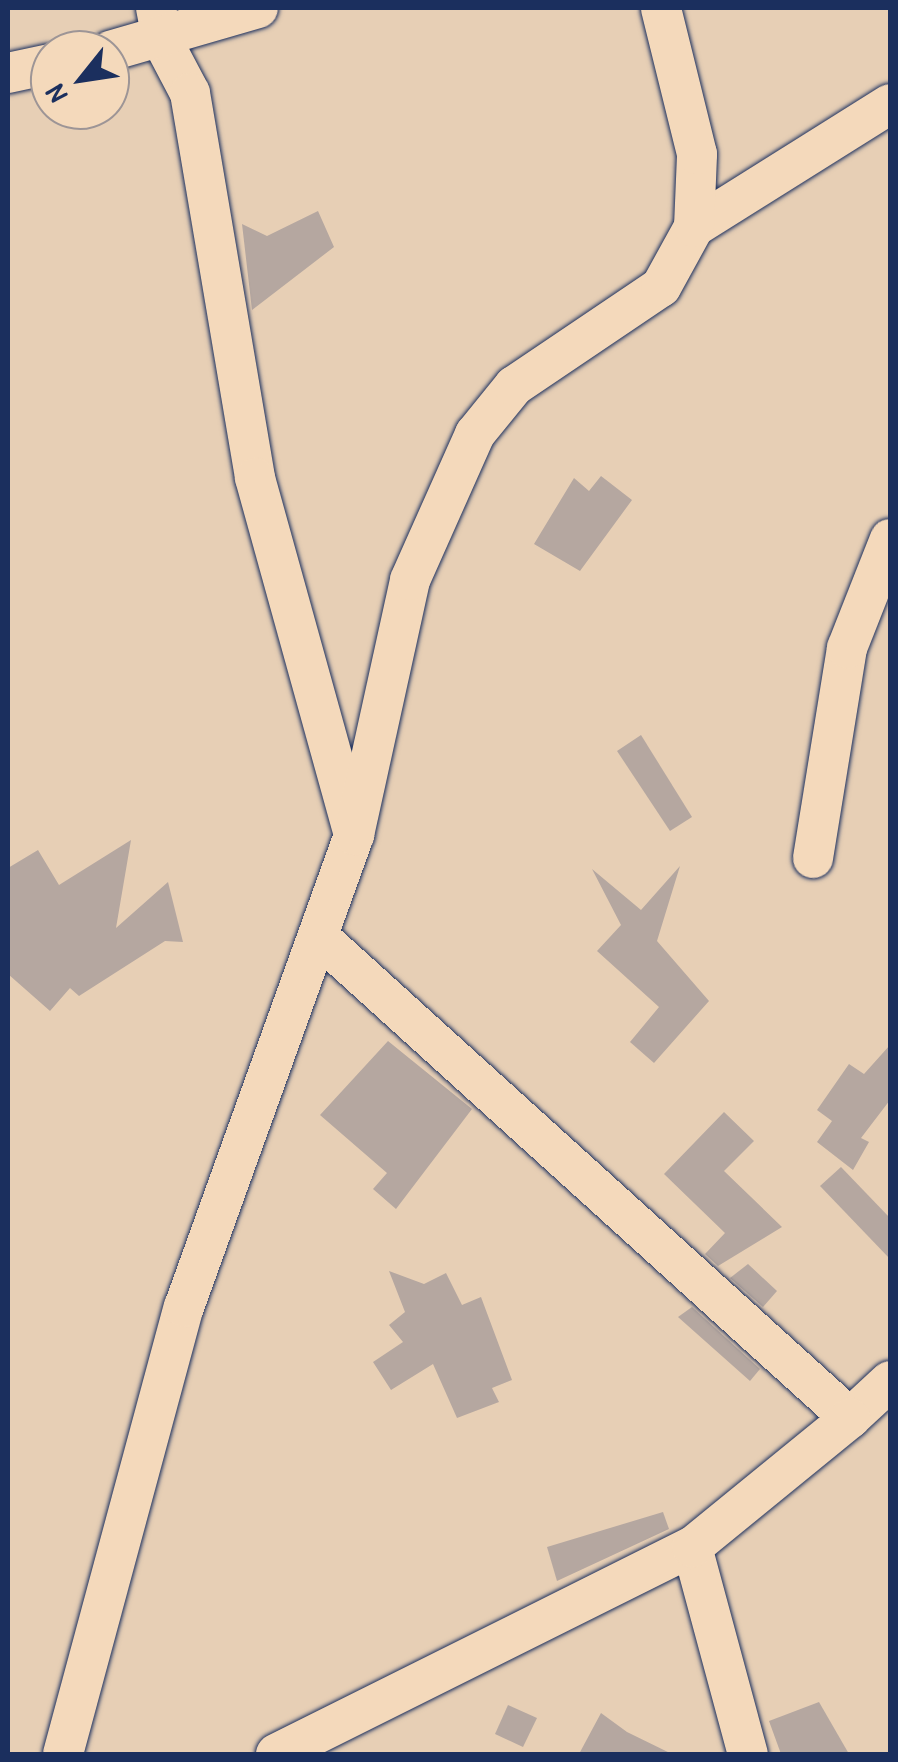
<!DOCTYPE html>
<html>
<head>
<meta charset="utf-8">
<style>
	body { margin:0 }
	#map { position:relative; width:898px; height:1762px; overflow:hidden; background:#e7cfb5; font-family:"Patrick Hand",sans-serif }
	div>[style] { position:absolute }
	[style*='--x'] { left:calc(var(--x)*1px); top:calc(var(--y)*1px); width:calc(var(--w)*1px); rotate:calc(var(--a)*1deg) }
	.building>* { inset:0; background:#b5a7a0 }
	.roads { filter:drop-shadow(0 0 2px #1b2f5e) drop-shadow(0 0 2px #1b2f5e) }
	.minor>* { height:40px; margin:-20px; padding:0 20px; transform-origin:20px; border-radius:20px; background:#f4d9bb }
	span { translate:-50% -50%; white-space:nowrap; text-align:center; line-height:1.15; -webkit-text-stroke:8px #f4d9bb; paint-order:stroke }
	.frame { position:absolute; inset:0; border:10px solid #1b2f5e; pointer-events:none }
	.north { position:absolute; left:30px; top:30px; width:100px; height:100px; box-sizing:border-box; background:#f4d9bb; border:2px solid #9d9596; border-radius:50%; rotate:240deg; font-size:28px; font-weight:700; line-height:40px; text-align:center; color:#1b2f5e }
	.north::after { content:''; display:block; margin:auto; width:35px; height:45px; background:#1b2f5e; clip-path:polygon(50% 0,100% 100%,50% 72%,0 100%) }
</style>
</head>
<body>
<div id="map">
	<div class="building">
		<div style="clip-path:polygon(318px 211px,334px 247px,252px 310px,242px 224px,267px 236px)"></div>
		<div style="clip-path:polygon(601px 476px,632px 500px,580px 571px,534px 544px,574px 478px,589px 491px)"></div>
		<div style="clip-path:polygon(641px 735px,692px 817px,670px 831px,617px 751px)"></div>
		<div style="clip-path:polygon(131px 840px,116px 928px,168px 882px,183px 942px,165px 941px,79px 996px,70px 988px,50px 1011px,8px 974px,8px 868px,38px 850px,59px 885px)"></div>
		<div style="clip-path:polygon(680px 866px,657px 941px,709px 1001px,654px 1063px,630px 1042px,659px 1007px,597px 951px,621px 925px,592px 869px,641px 910px)"></div>
		<div style="clip-path:polygon(388px 1041px,472px 1109px,396px 1209px,373px 1189px,387px 1173px,320px 1115px)"></div>
		<div style="clip-path:polygon(890px 1045px,890px 1100px,861px 1138px,869px 1142px,853px 1170px,817px 1142px,832px 1121px,817px 1110px,849px 1064px,864px 1074px)"></div>
		<div style="clip-path:polygon(724px 1112px,754px 1141px,724px 1171px,782px 1227px,718px 1266px,705px 1254px,725px 1233px,664px 1174px)"></div>
		<div style="clip-path:polygon(841px 1167px,890px 1218px,890px 1259px,820px 1186px)"></div>
		<div style="clip-path:polygon(748px 1264px,777px 1291px,763px 1307px,730px 1278px)"></div>
		<div style="clip-path:polygon(389px 1271px,424px 1284px,446px 1273px,462px 1305px,481px 1297px,512px 1380px,492px 1388px,499px 1402px,457px 1418px,433px 1364px,391px 1390px,373px 1362px,403px 1342px,389px 1325px,405px 1312px)"></div>
		<div style="clip-path:polygon(692px 1307px,760px 1369px,750px 1381px,678px 1317px)"></div>
		<div style="clip-path:polygon(663px 1512px,669px 1529px,557px 1581px,547px 1547px)"></div>
		<div style="clip-path:polygon(819px 1702px,849px 1754px,781px 1754px,769px 1721px)"></div>
		<div style="clip-path:polygon(508px 1705px,537px 1718px,523px 1747px,495px 1734px)"></div>
		<div style="clip-path:polygon(601px 1713px,627px 1732px,672px 1754px,579px 1754px)"></div>
	</div>
	<div class="roads">
		<div class="minor">
			<div style="--x:156;--y:8;--w:33;--a:79"></div>
			<div style="--x:162;--y:40;--w:60;--a:62.2"></div>
			<div style="--x:190;--y:93;--w:390;--a:80.4"></div>
			<div style="--x:255;--y:478;--w:370;--a:74.5"></div>
			<div style="--x:110;--y:51;--w:154;--a:-16.2"></div>
			<div style="--x:8;--y:73;--w:43;--a:-12.1"></div>
			<div style="--x:694;--y:227;--w:231;--a:-32.1"></div>
			<div style="--x:813;--y:858;--w:213;--a:-80.8"></div>
			<div style="--x:847;--y:648;--w:117;--a:-68.5"></div>
			<div style="--x:320;--y:938;--w:715;--a:42.17"></div>
			<div style="--x:850;--y:1418;--w:54;--a:-42.8"></div>
			<div style="--x:692;--y:1547;--w:214;--a:74.9"></div>
			<div style="--x:63;--y:1754;--w:463;--a:-74.9"></div>
			<div style="--x:184;--y:1307;--w:502;--a:-70.19"></div>
			<div style="--x:354;--y:835;--w:261;--a:-77.6"></div>
			<div style="--x:410;--y:580;--w:160;--a:-66"></div>
			<div style="--x:475;--y:434;--w:62;--a:-50.9"></div>
			<div style="--x:514;--y:386;--w:177;--a:-34"></div>
			<div style="--x:661;--y:287;--w:68;--a:-61.2"></div>
			<div style="--x:694;--y:227;--w:73;--a:-87.6"></div>
			<div style="--x:697;--y:154;--w:150;--a:-103.9"></div>
			<div style="--x:276;--y:1754;--w:465;--a:-26.5"></div>
			<div style="--x:692;--y:1547;--w:204;--a:-39.2"></div>
		</div>
	</div>
	<div class="frame"></div>
	<div class="north">N</div>
</div>
</body>
</html>
